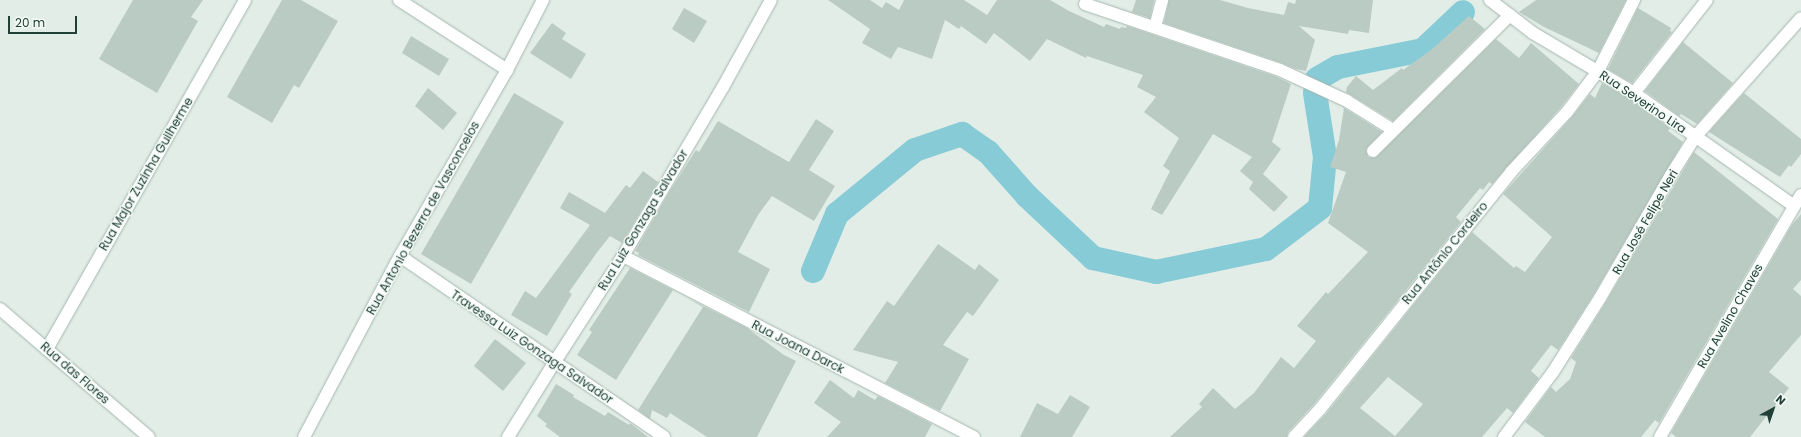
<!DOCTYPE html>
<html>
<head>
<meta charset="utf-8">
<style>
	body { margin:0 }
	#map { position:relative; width:1801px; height:437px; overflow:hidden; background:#e2ede8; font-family:Poppins,sans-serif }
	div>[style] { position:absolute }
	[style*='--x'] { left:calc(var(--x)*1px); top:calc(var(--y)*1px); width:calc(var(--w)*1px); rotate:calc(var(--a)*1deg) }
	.canal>* { height:24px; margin:-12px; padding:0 12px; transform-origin:12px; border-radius:12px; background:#87cbd6 }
	.building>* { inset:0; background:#bacbc4 }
	.roads { filter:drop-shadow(0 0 1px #a4b6af) drop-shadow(0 0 1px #a4b6af) }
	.street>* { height:12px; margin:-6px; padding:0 6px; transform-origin:6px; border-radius:6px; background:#fff }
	span { translate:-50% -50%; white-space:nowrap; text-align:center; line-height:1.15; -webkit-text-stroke:3px #f3faf6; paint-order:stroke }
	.street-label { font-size:12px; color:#214037 }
	.north { position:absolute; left:1753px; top:389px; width:40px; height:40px; -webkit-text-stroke:3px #f3faf6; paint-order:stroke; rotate:40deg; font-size:11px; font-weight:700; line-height:16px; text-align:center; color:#214037 }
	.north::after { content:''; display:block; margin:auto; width:14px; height:18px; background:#214037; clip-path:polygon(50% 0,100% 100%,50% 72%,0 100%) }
	.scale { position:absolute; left:8px; top:16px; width:69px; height:18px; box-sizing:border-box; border:2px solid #214037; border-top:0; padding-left:5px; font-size:12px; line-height:14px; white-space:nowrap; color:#214037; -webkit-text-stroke:3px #f3faf6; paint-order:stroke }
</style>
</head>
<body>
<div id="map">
	<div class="canal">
		<div style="--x:1317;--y:79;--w:24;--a:-30"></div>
		<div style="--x:1338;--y:67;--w:87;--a:-11.3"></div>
		<div style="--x:1423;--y:50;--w:55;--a:-43.5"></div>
		<div style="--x:813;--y:271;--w:62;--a:-67.2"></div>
		<div style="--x:837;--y:214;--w:101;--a:-39.4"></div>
		<div style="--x:915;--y:150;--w:50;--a:-18.8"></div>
		<div style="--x:962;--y:134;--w:32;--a:35"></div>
		<div style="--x:988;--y:152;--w:59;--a:48.4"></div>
		<div style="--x:1027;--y:196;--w:91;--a:43.2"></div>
		<div style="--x:1093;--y:258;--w:65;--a:12.5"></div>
		<div style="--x:1156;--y:272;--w:112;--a:-11.8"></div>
		<div style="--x:1266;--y:249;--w:68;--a:-37.2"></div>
		<div style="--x:1320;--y:208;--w:51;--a:-84.4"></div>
		<div style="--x:1325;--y:157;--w:65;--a:-98.9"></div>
	</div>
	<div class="building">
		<div style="clip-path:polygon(133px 0,203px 0,191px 17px,198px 21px,157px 93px,99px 59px)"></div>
		<div style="clip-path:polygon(282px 0,301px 0,338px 21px,299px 88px,294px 85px,272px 123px,227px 97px)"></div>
		<div style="clip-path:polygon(828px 0,870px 0,882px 8px,886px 2px,899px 10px,904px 0,964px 0,987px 15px,997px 0,1050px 0,1069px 11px,1104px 27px,1106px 24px,1120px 29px,1121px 27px,1126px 28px,1127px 26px,1277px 77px,1291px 84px,1272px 142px,1281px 149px,1263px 174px,1288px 197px,1274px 212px,1249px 189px,1253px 182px,1240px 171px,1252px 157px,1213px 134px,1162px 215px,1151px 209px,1170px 171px,1163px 166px,1179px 138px,1144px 112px,1156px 97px,1137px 87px,1143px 75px,1087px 56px,1086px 58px,1047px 39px,1030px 61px,994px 33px,986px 44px,961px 26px,959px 29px,945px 20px,932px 59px,898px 47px,891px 59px,862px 43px,870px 29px)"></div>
		<div style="clip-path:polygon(1136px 0,1154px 0,1150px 18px,1132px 12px)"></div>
		<div style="clip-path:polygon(1169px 0,1220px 0,1248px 8px,1284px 15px,1288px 2px,1295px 4px,1296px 0,1373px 0,1369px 33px,1349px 30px,1348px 34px,1299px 26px,1315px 40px,1306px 71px,1296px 69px,1282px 63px,1164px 23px)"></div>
		<div style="clip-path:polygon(1536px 0,1626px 0,1599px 53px,1544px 27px,1519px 12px)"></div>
		<div style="clip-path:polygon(684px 8px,707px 21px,694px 43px,672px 29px)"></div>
		<div style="clip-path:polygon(1638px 8px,1671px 28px,1670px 31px,1672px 32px,1632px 83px,1608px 69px)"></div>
		<div style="clip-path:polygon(1469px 16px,1485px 29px,1393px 121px,1346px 92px,1347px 87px,1356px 76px,1373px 90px,1402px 68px,1403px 70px,1431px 50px)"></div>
		<div style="clip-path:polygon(552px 23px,566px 33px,562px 39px,586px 54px,571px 79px,530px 53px)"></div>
		<div style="clip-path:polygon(411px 36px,449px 59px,439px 76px,402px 53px)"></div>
		<div style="clip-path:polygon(1496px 39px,1519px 58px,1531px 43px,1579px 84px,1561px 107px,1492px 184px,1489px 182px,1483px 190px,1480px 188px,1456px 217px,1461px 222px,1314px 404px,1288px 432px,1287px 437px,1170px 437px,1202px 407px,1199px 404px,1213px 388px,1235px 409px,1254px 393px,1281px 357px,1294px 368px,1316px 341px,1297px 326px,1326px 292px,1328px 294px,1368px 252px,1328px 223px,1346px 172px,1330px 167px,1339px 140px,1344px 108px,1382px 132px,1366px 149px,1368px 157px,1375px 158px)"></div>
		<div style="clip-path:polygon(1683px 42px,1733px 83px,1697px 124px,1681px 114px,1679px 116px,1645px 91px)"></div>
		<div style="clip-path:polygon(evenodd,1602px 83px,1630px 99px,1670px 128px,1668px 131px,1683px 142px,1594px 294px,1558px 350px,1551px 345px,1531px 371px,1539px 378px,1513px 413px,1507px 408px,1482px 437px,1304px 437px,1326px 414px,1472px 232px,1514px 268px,1516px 266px,1525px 272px,1552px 237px,1503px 194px,1572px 117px,1590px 94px,1595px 98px,1602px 83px,1388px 377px,1423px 404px,1395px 436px,1360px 408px,1388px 377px)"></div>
		<div style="clip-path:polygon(428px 88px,457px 113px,443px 130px,415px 106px)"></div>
		<div style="clip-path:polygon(514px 93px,564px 122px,471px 284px,421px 254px)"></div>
		<div style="clip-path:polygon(1744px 93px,1801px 139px,1801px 154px,1791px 167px,1789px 165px,1780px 177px,1709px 132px)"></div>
		<div style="clip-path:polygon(816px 119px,834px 131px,809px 170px,835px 186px,814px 221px,772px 196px,758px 215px,738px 252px,770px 269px,749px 312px,638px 255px,639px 253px,635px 251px,670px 191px,696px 150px,699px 152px,718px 121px,789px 162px)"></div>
		<div style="clip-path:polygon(1694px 152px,1778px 219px,1659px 423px,1655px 420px,1641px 437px,1545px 437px,1525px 422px,1551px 387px,1556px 392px,1570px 379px,1576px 362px,1571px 358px,1606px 302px)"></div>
		<div style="clip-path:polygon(643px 171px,658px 182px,622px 243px,610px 236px,598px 251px,569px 292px,572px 294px,547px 336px,511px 315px,525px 291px,536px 298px,590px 225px,560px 208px,569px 192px,605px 213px,626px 185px,630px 188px)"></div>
		<div style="clip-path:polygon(1801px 214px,1801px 280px,1793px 289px,1801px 296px,1801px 335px,1769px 372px,1789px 388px,1750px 437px,1676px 437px,1671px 433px,1792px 225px)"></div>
		<div style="clip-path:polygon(938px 244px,975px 270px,979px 264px,999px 280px,973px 316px,967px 312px,943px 345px,969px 359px,940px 411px,885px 383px,898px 362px,853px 350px,887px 301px,894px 306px)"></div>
		<div style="clip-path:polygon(630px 268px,673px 290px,616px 380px,577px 355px,592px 332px,589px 330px)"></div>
		<div style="clip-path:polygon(687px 298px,747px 328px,784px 355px,796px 361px,757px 437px,707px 437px,670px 413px,667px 418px,652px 410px,650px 419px,638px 410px,703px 307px)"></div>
		<div style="clip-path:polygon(495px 339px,526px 363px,503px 391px,474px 366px)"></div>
		<div style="clip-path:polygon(830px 380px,854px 398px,858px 390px,875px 400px,878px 396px,932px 424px,925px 437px,827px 437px,841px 422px,814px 403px)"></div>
		<div style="clip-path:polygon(556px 384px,574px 395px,573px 397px,605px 416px,608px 412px,629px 425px,630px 423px,648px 437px,560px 437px,545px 426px,547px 424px,537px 416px)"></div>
		<div style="clip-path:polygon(1070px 395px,1090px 407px,1072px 437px,1020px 437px,1037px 403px,1058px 414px)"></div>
	</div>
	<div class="roads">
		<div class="street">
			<div style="--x:399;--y:0;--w:129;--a:32.9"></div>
			<div style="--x:1490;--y:0;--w:54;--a:37.5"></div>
			<div style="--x:1533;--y:33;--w:117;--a:30.7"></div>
			<div style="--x:1634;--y:93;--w:196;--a:35.2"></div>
			<div style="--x:1085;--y:4;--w:206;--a:18.7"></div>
			<div style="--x:1280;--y:70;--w:74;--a:24.8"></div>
			<div style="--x:1347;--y:101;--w:54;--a:32.2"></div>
			<div style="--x:1155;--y:27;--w:28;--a:-75"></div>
			<div style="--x:1634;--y:93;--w:118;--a:-51.9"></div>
			<div style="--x:1373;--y:151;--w:193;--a:-44.8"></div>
			<div style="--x:400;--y:256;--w:320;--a:34.4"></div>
			<div style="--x:623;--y:256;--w:395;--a:27.3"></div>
			<div style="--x:0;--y:309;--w:196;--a:40.7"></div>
			<div style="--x:47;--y:349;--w:401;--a:-60.4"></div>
			<div style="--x:304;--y:437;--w:205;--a:-62.1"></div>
			<div style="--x:400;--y:256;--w:215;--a:-60.1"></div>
			<div style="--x:507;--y:70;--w:79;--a:-62.8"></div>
			<div style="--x:508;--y:437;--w:87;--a:-58.1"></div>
			<div style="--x:554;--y:363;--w:127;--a:-57.2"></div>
			<div style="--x:623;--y:256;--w:196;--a:-59.4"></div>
			<div style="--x:723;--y:87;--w:99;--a:-61.1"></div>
			<div style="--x:1294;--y:437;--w:38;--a:-47"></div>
			<div style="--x:1320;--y:409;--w:304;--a:-51.1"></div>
			<div style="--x:1511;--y:172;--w:82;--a:-47"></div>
			<div style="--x:1567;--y:112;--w:51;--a:-52.9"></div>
			<div style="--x:1598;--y:71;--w:80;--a:-63.1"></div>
			<div style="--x:1504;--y:437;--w:81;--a:-53"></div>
			<div style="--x:1553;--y:372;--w:88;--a:-57.6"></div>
			<div style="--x:1600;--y:298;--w:142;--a:-60"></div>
			<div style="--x:1671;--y:175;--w:45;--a:-57.7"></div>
			<div style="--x:1695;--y:137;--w:159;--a:-48.3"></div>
			<div style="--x:1660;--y:437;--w:280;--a:-59.8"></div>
		</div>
	</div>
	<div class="street-label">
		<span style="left:1643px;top:102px;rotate:34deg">Rua Severino Lira</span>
		<span style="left:146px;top:174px;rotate:-60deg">Rua Major Zuzinha Guilherme</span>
		<span style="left:423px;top:218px;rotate:-61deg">Rua Antonio Bezerra de Vasconcelos</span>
		<span style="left:643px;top:220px;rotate:-59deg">Rua Luiz Gonzaga Salvador</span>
		<span style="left:1645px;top:222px;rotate:-60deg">Rua José Felipe Neri</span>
		<span style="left:1445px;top:253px;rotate:-51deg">Rua Antônio Cordeiro</span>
		<span style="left:1730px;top:316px;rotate:-60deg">Rua Avelino Chaves</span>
		<span style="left:532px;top:347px;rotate:34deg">Travessa Luiz Gonzaga Salvador</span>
		<span style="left:798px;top:347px;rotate:27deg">Rua Joana Darck</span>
		<span style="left:75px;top:373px;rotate:41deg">Rua das Flores</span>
	</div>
	<div class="north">N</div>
	<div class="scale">20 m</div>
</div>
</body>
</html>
